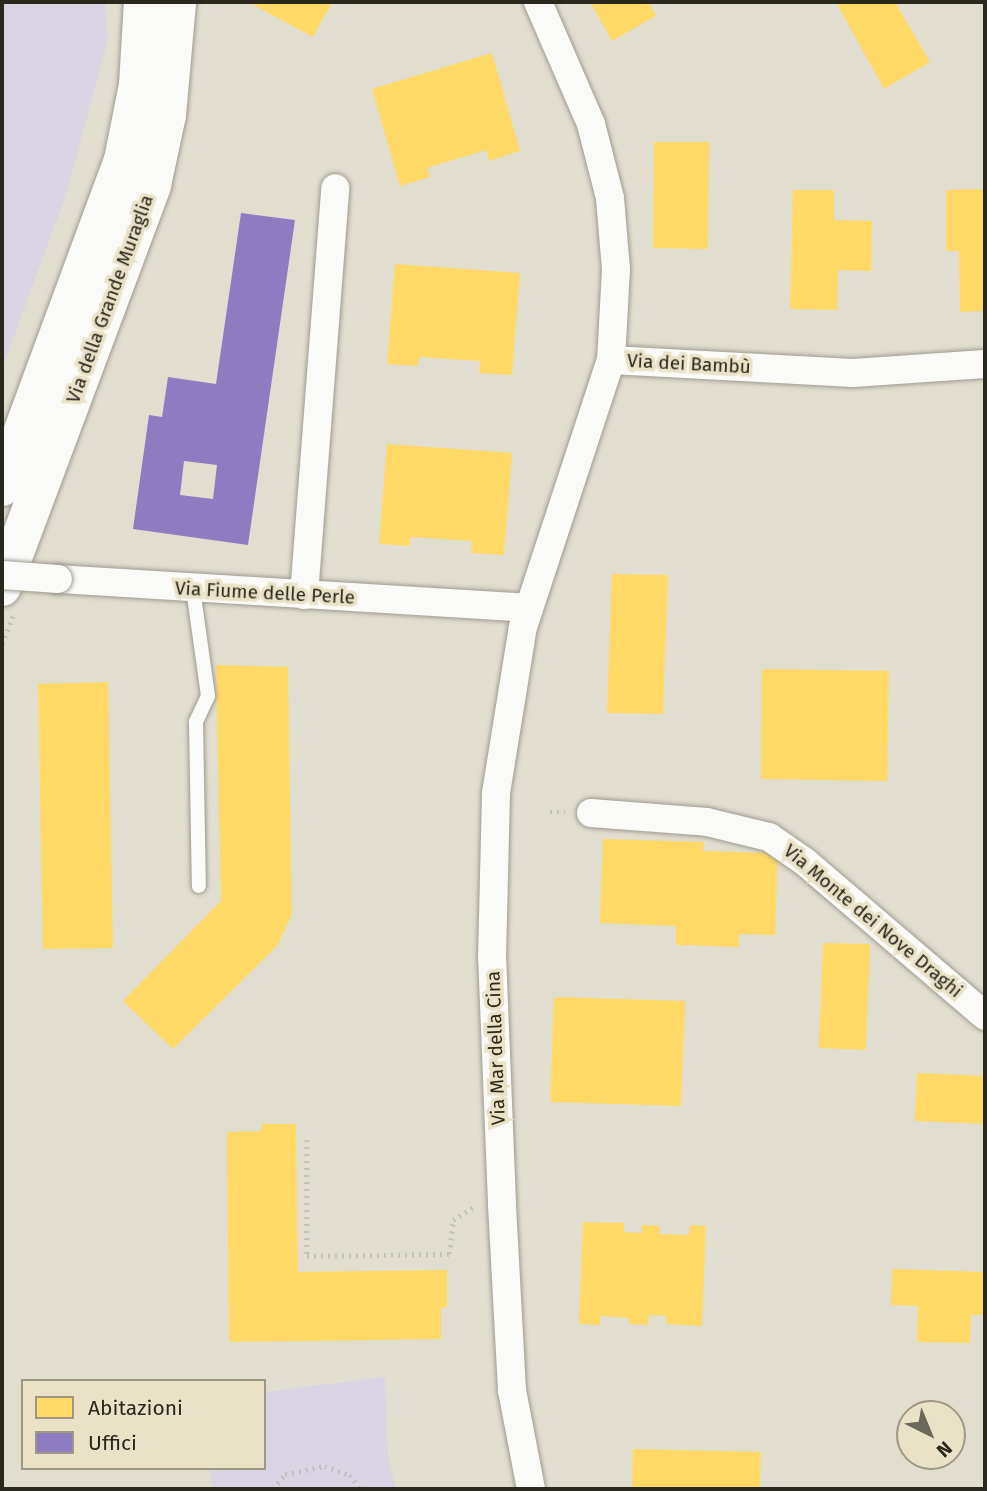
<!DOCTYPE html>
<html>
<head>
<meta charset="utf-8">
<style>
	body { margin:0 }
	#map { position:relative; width:987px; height:1491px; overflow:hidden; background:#e1ddcf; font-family:"Fira Sans",sans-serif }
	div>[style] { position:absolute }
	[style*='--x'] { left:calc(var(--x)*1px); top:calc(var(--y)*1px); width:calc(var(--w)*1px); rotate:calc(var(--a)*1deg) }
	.green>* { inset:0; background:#d8d4e4 }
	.homes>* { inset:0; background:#ffd966 }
	.offices>* { inset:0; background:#8e7cc3 }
	.path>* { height:4.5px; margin-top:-2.25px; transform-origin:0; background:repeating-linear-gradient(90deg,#c1c0ba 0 2px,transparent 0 7px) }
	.roads { filter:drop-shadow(0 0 2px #9e9b90) drop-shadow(0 0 2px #9e9b90) }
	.lane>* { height:14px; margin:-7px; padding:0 7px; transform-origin:7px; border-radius:7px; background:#fafaf8 }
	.street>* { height:28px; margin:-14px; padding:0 14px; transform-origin:14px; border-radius:14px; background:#fafaf8 }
	.secondary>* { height:38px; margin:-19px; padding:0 19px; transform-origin:19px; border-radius:19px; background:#fafaf8 }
	.bridges { filter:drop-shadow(0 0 2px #9e9b90) drop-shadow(0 0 2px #9e9b90) }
	.street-bridge>* { height:28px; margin:-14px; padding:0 14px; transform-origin:14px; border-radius:14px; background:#fafaf8 }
	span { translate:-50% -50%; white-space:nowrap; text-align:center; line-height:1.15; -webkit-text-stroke:7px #e9e2c7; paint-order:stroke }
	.street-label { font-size:19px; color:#2a271d }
	.frame { position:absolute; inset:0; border:4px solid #2a271d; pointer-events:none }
	.legend { position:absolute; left:21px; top:1379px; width:245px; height:91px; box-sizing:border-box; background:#e9e2c7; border:2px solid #9d9783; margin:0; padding:9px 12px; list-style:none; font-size:21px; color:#2a271d }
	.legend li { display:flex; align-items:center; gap:14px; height:35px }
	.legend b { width:35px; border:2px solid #9d9783 }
	.north { position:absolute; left:896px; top:1400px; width:70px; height:70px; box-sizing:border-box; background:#e9e2c7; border:2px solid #9d9783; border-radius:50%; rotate:137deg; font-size:19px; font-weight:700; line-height:28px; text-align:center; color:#2a271d }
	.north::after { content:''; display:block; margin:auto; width:24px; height:32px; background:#6a675b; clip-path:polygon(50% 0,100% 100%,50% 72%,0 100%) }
</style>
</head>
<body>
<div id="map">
	<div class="green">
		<div style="clip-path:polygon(2px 2px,105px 2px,108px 39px,67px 192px,2px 369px)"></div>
		<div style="clip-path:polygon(385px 1377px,388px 1457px,396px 1489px,212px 1489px,210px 1468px,264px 1468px,264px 1392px)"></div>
	</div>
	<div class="homes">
		<div style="clip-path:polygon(248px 2px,332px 2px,313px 37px)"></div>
		<div style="clip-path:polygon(590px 2px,648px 2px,656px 16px,612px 41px)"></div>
		<div style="clip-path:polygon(836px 2px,895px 2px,930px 62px,884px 89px)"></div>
		<div style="clip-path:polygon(492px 53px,520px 151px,489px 161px,486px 150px,427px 168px,430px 177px,400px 186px,372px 89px)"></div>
		<div style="clip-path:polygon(654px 142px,709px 142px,708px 249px,653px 248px)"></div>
		<div style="clip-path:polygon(985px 189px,985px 311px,960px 312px,959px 251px,946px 251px,946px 190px)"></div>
		<div style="clip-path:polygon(793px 190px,834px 190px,834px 220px,872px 221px,871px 271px,838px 270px,837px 310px,790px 309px)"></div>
		<div style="clip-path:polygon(395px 264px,520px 273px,512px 375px,479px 373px,480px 361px,419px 357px,418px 366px,387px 364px)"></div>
		<div style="clip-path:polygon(387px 444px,512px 453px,504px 555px,471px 553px,472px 541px,410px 537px,410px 546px,379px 544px)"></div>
		<div style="clip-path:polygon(612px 574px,668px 575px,663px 714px,607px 713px)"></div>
		<div style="clip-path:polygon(216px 665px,288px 667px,292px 915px,277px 946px,173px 1049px,123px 1001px,221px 901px)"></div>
		<div style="clip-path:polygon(762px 669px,889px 671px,887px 781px,761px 779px)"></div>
		<div style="clip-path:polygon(108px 682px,113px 948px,43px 949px,38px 684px)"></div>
		<div style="clip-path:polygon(603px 839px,704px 842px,703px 851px,778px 853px,775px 935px,739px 934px,739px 947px,676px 945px,676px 926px,600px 923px)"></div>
		<div style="clip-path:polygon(823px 943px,870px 944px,866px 1050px,819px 1048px)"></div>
		<div style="clip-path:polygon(554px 997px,685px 1001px,681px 1106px,550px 1102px)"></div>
		<div style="clip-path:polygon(917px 1073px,985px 1076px,985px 1124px,915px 1121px)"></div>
		<div style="clip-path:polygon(262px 1124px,296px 1124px,298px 1272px,447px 1270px,447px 1307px,441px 1308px,441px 1339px,229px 1342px,227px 1132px,262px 1131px)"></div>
		<div style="clip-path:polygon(583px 1222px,624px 1223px,624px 1232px,642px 1233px,642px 1225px,660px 1226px,659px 1234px,689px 1235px,690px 1225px,706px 1226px,702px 1326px,666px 1324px,666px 1316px,649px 1315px,648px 1325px,629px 1324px,629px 1318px,600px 1316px,600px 1325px,579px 1324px)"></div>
		<div style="clip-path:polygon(892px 1269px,985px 1272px,985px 1315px,971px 1315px,970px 1343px,917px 1342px,918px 1306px,891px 1305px)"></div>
		<div style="clip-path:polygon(633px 1449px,761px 1452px,760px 1489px,632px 1489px)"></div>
	</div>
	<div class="offices">
		<div style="clip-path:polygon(evenodd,241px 213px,295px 220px,248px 545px,133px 529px,149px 415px,162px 417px,168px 377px,216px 384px,241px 213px,184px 461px,217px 465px,213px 499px,180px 495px,184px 461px)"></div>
	</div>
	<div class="path">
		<div style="--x:2;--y:644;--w:30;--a:-69"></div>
		<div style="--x:550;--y:812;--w:15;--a:0"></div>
		<div style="--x:307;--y:1140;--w:116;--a:90"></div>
		<div style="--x:307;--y:1256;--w:142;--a:-0.8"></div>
		<div style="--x:449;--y:1254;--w:34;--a:-83"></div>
		<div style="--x:453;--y:1220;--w:28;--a:-32"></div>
		<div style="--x:273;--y:1489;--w:19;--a:-51"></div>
		<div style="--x:285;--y:1474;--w:41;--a:-11.3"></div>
		<div style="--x:325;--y:1466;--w:27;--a:20"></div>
		<div style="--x:350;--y:1475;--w:17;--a:54"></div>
	</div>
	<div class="roads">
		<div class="lane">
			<div style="--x:193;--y:589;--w:108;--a:82"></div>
			<div style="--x:208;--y:696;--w:29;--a:115"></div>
			<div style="--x:196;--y:722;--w:164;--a:89"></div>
		</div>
		<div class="street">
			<div style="--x:538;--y:2;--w:133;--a:66.5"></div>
			<div style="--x:591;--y:124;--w:76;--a:75.6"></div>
			<div style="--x:610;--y:198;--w:71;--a:85.2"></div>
			<div style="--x:616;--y:269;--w:91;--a:93.1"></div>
			<div style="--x:58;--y:579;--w:472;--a:3.5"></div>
			<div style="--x:304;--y:595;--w:408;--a:-85.6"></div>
			<div style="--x:591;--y:813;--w:116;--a:4.4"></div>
			<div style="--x:707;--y:822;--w:64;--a:13.6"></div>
			<div style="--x:769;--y:837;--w:44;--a:34.8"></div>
			<div style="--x:805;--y:862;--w:237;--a:40.5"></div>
			<div style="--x:531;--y:1489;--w:101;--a:-100.9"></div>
			<div style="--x:512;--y:1390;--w:187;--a:-93.1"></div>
			<div style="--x:502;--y:1203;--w:245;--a:-92.3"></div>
			<div style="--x:492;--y:958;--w:165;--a:-88.6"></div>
			<div style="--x:496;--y:793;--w:168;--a:-80.8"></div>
			<div style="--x:523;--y:627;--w:281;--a:-71.8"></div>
			<div style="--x:611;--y:360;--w:242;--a:3.1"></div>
			<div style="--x:853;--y:373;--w:132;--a:-3.9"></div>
		</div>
		<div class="secondary">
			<div style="--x:2;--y:487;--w:349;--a:-69.7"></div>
			<div style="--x:123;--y:160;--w:76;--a:-78.7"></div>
			<div style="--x:138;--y:85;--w:83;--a:-86.6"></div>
			<div style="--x:2;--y:587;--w:429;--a:-69.5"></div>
			<div style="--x:152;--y:185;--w:72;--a:-77.9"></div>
			<div style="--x:167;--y:115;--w:113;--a:-84.9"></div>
		</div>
	</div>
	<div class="bridges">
		<div class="street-bridge">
			<div style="--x:2;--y:575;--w:56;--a:4.1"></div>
		</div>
	</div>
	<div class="street-label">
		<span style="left:110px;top:299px;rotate:-70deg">Via della Grande Muraglia</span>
		<span style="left:689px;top:364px;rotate:3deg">Via dei Bambù</span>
		<span style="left:265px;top:593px;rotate:3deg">Via Fiume delle Perle</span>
		<span style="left:873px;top:921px;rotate:40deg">Via Monte dei Nove Draghi</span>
		<span style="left:496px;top:1048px;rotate:-92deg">Via Mar della Cina</span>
	</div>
	<div class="frame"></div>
	<ul class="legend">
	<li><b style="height:19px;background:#ffd966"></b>Abitazioni</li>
	<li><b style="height:19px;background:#8e7cc3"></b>Uffici</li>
	</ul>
	<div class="north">N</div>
</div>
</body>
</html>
